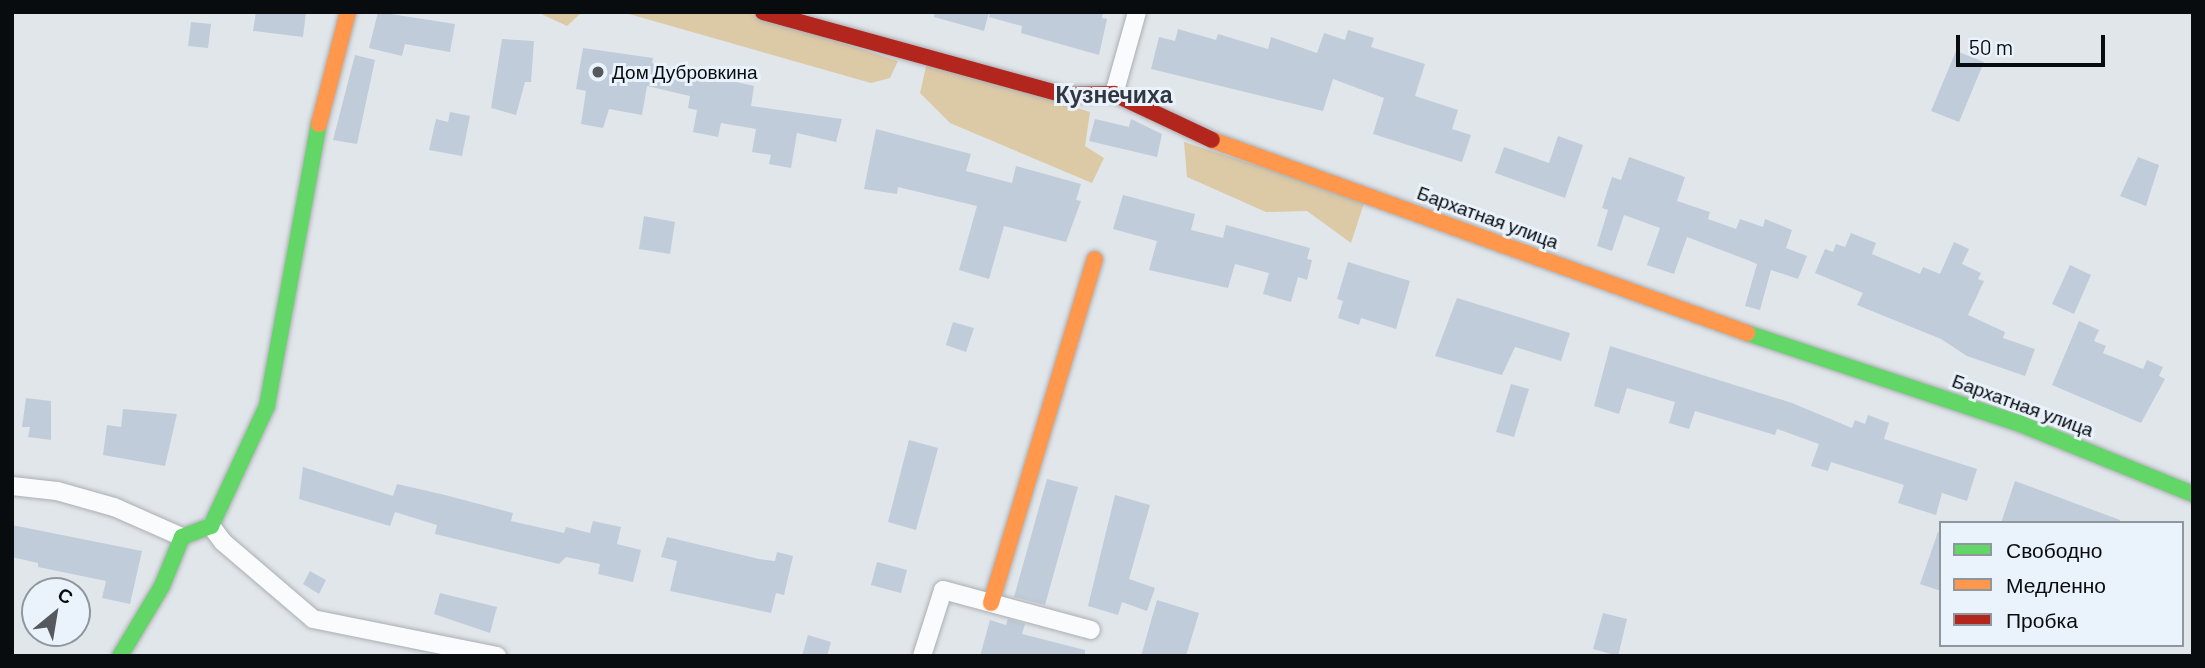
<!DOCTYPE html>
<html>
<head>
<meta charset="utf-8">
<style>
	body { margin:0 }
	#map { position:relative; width:2205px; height:668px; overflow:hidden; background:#e1e6eb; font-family:Barlow,sans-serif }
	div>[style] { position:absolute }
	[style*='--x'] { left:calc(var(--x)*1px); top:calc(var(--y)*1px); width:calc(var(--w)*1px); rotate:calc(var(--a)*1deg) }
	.green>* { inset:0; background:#dcc9a6 }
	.building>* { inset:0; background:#c0ccd9 }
	.roads { filter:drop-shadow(0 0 2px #abaeb2) drop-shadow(0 0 2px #abaeb2) }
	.street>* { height:18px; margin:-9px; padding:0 9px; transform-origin:9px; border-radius:9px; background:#fafbfc }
	.fast>* { height:16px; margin:-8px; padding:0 8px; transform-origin:8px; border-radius:8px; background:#63d668 }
	.slow>* { height:16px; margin:-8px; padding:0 8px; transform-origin:8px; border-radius:8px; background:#ff974d }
	.jam>* { height:16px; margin:-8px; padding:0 8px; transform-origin:8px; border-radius:8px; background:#b3261e }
	.dots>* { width:19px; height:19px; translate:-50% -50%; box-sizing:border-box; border:4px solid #eaf2fc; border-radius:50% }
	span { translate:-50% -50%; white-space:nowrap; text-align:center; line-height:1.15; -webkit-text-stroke:6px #eaf2fc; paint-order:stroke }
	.poi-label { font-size:19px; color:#090c0f }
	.left { translate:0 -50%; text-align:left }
	.street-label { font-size:19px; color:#090c0f }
	.quarter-label { font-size:23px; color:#31373f; font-weight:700 }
	.frame { position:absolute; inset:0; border:14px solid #090c0f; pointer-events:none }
	.legend { position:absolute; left:1939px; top:521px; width:245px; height:126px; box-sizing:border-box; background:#eaf2fc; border:2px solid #90969d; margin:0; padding:9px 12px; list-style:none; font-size:21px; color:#090c0f }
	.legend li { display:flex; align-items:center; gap:14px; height:35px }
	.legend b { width:35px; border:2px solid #90969d }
	.north { position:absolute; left:21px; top:577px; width:70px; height:70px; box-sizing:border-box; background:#eaf2fc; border:2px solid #90969d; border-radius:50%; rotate:30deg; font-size:19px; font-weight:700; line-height:28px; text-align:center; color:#090c0f }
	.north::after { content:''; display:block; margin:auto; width:24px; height:32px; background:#55585c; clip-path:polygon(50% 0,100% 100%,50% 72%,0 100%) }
	.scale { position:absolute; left:1956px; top:35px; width:149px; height:32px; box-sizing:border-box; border:4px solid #090c0f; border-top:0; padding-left:9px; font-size:21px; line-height:24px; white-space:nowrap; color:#090c0f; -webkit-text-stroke:5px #eaf2fc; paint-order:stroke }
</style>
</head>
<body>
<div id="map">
	<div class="green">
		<div style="clip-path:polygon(537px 12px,582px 12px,567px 26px)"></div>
		<div style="clip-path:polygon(622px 12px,746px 12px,898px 61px,890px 78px,871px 83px)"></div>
		<div style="clip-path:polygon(927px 62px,1090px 112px,1085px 146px,1104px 158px,1092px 183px,950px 123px,920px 93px)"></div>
		<div style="clip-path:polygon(1184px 142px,1365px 200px,1351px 243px,1307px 211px,1266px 212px,1187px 177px)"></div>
	</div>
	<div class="building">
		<div style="clip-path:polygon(256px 12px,306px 12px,303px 37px,253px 31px)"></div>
		<div style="clip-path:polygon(378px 12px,455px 24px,450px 52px,405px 44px,402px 56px,369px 48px)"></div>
		<div style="clip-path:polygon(935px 12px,989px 12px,984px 31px,934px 17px)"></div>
		<div style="clip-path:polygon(990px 12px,1103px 12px,1102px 18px,1107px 19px,1099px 55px,1021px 33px,1022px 26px,989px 17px)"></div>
		<div style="clip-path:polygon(191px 22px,211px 24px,208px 48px,188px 46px)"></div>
		<div style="clip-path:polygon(1178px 29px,1216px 40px,1218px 34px,1268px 49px,1271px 37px,1317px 53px,1324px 33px,1345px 40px,1348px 30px,1374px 38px,1371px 47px,1425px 64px,1415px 96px,1458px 110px,1452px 129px,1471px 135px,1462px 162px,1373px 134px,1384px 98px,1333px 79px,1323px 111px,1151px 69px,1159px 37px,1175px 41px)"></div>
		<div style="clip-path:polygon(502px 39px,534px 41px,531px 82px,525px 82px,516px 115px,491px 108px)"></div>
		<div style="clip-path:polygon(583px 48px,653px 58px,652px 63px,754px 86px,751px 106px,842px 119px,836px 142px,797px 133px,791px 168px,769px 164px,771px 155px,752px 152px,756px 129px,721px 123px,718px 137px,693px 132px,697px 110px,688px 108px,690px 96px,647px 86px,642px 115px,609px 109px,603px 128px,581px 124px,586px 91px,576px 89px)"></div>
		<div style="clip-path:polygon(1956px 51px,1984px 62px,1959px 122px,1931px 111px)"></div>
		<div style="clip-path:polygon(355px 55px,375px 60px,357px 144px,333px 140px)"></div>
		<div style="clip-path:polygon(450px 112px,470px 116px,462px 156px,429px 150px,436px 119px,448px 122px)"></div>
		<div style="clip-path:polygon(1095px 119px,1129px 127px,1131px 119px,1162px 134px,1157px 157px,1089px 141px)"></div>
		<div style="clip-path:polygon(876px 129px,971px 154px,966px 171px,1012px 183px,1016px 166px,1081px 184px,1076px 200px,1081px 201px,1066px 242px,1004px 226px,989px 279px,959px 270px,977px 206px,898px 187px,897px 194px,864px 189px)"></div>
		<div style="clip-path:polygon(1558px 136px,1583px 145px,1565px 198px,1495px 173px,1504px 147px,1549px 163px)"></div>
		<div style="clip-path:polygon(1629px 157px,1685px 177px,1677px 201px,1710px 212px,1708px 219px,1736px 229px,1740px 219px,1763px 227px,1765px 219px,1792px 230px,1786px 248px,1807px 256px,1798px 279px,1771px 270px,1760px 310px,1745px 306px,1757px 264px,1750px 261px,1687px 237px,1674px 274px,1647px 265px,1660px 228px,1624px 215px,1612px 251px,1597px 246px,1608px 210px,1602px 208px,1612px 177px,1621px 180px)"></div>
		<div style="clip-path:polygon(2138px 157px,2159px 165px,2146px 206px,2120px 196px)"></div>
		<div style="clip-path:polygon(1123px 195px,1195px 214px,1191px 230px,1223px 238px,1226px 225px,1310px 248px,1307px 259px,1312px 260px,1307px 280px,1298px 277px,1291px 302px,1263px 294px,1269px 273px,1235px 264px,1228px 288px,1149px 270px,1157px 241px,1113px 229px)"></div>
		<div style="clip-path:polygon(644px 216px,675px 222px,670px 254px,639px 249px)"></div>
		<div style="clip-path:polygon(1851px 233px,1876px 243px,1872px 254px,1920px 274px,1923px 267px,1940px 274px,1954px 242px,1969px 249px,1962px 264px,1981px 273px,1978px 279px,1984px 281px,1968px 315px,2005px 332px,2003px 338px,2035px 349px,2025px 376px,1967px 356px,1941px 339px,1857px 305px,1863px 293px,1815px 273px,1825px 249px,1833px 252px,1836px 244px,1845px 247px)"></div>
		<div style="clip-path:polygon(1348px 262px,1410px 281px,1396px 329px,1361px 318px,1359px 325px,1338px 318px,1343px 301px,1337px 299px)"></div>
		<div style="clip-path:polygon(2070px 265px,2091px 275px,2074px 314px,2052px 304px)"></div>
		<div style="clip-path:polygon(1457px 298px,1570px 333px,1561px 361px,1515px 347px,1502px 375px,1435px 356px)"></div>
		<div style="clip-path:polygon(2079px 321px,2099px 330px,2094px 341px,2106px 346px,2103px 353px,2143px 369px,2147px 360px,2163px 367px,2159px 376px,2165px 379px,2141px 423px,2052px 385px)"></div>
		<div style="clip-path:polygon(953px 322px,974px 328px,966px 352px,946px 345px)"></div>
		<div style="clip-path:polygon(1610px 346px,1792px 403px,1852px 428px,1855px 420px,1865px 424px,1868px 415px,1889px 423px,1884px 439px,1977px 469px,1967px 501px,1942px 493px,1936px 515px,1898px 503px,1904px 485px,1831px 462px,1828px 471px,1811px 466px,1819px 444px,1777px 429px,1775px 435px,1695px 411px,1689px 429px,1669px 423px,1675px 402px,1627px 388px,1619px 414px,1594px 406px)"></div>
		<div style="clip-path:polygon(1511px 384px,1529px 389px,1514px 437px,1496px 432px)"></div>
		<div style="clip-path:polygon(26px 398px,51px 401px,51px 440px,28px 437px,30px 427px,22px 427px)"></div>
		<div style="clip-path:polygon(123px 409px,177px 414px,165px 466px,103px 455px,107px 425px,121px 427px)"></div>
		<div style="clip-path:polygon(909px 440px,938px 448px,916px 530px,888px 522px)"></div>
		<div style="clip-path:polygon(303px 467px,393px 496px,397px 484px,445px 495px,513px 513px,511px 521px,564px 533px,566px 527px,590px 533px,593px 521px,621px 527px,617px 544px,641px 550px,633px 582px,598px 574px,600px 564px,566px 557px,559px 564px,435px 534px,437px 525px,395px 512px,390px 526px,299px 499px)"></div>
		<div style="clip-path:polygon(1047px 479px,1078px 487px,1045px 605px,1014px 597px)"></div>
		<div style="clip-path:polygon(2015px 481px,2120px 520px,2120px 523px,2001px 523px)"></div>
		<div style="clip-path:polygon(1115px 495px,1150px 505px,1129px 579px,1155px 588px,1147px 611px,1122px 602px,1118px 615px,1088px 606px)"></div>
		<div style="clip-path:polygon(12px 525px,142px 551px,130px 604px,102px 598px,106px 581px,38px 567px,38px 563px,12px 557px)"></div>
		<div style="clip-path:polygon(1938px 532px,1941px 533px,1941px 591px,1920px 584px)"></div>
		<div style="clip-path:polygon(667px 537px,759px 559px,775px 561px,777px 552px,793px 556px,784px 595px,776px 593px,771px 613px,670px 591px,677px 561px,661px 557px)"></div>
		<div style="clip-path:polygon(877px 562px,907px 570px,901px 593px,871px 585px)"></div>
		<div style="clip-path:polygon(310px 571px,326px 580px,319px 594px,303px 584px)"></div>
		<div style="clip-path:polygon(440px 593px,497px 607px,490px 633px,434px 614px)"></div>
		<div style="clip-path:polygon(1157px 600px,1199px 613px,1186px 656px,1141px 656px)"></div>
		<div style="clip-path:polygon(1603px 613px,1627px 619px,1618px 656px,1593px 649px)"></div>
		<div style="clip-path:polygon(1008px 619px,1025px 624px,1022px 634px,1085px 650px,1085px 656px,980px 656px,990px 620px,1006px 625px)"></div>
		<div style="clip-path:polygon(808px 635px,831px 642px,827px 656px,802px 656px)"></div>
	</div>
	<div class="roads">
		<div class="street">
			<div style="--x:1114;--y:94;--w:85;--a:-74.3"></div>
			<div style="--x:12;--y:486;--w:45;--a:6.3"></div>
			<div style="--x:57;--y:491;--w:59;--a:15.7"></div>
			<div style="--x:114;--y:507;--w:74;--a:23.8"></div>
			<div style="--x:211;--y:526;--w:20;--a:53"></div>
			<div style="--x:223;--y:542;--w:118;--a:40.5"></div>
			<div style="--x:313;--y:619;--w:188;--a:11.4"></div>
			<div style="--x:922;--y:656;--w:69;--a:-72.3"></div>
			<div style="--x:943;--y:590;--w:153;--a:15.1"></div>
		</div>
		<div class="fast">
			<div style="--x:1747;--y:333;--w:286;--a:18.4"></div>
			<div style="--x:2018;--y:423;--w:189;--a:22.1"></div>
			<div style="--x:120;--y:656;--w:82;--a:-59"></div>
			<div style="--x:162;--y:586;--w:53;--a:-67.8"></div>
			<div style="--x:182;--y:537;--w:31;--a:-21"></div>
			<div style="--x:211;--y:526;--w:132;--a:-65"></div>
			<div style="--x:267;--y:406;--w:287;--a:-79.6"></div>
		</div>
		<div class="slow">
			<div style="--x:319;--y:124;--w:116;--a:-75.5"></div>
			<div style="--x:1212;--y:140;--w:569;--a:19.84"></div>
			<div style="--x:991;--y:603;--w:359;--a:-73.2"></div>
		</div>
		<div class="jam">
			<div style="--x:763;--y:12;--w:312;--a:15.4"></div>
			<div style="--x:1064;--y:95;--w:50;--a:-1.1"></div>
			<div style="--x:1114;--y:94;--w:108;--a:25.1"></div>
		</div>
	</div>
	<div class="dots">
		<div style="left:598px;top:72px;background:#55585c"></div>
	</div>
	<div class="poi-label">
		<span class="left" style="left:612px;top:72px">Дом Дубровкина</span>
	</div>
	<div class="street-label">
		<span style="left:1488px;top:217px;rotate:20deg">Бархатная улица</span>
		<span style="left:2023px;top:405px;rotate:20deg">Бархатная улица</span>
	</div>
	<div class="quarter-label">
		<span style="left:1114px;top:94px">Кузнечиха</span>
	</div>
	<div class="frame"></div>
	<ul class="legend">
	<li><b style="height:9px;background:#63d668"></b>Свободно</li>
	<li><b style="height:9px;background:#ff974d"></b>Медленно</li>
	<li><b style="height:9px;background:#b3261e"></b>Пробка</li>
	</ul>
	<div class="north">С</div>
	<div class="scale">50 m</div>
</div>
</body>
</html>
